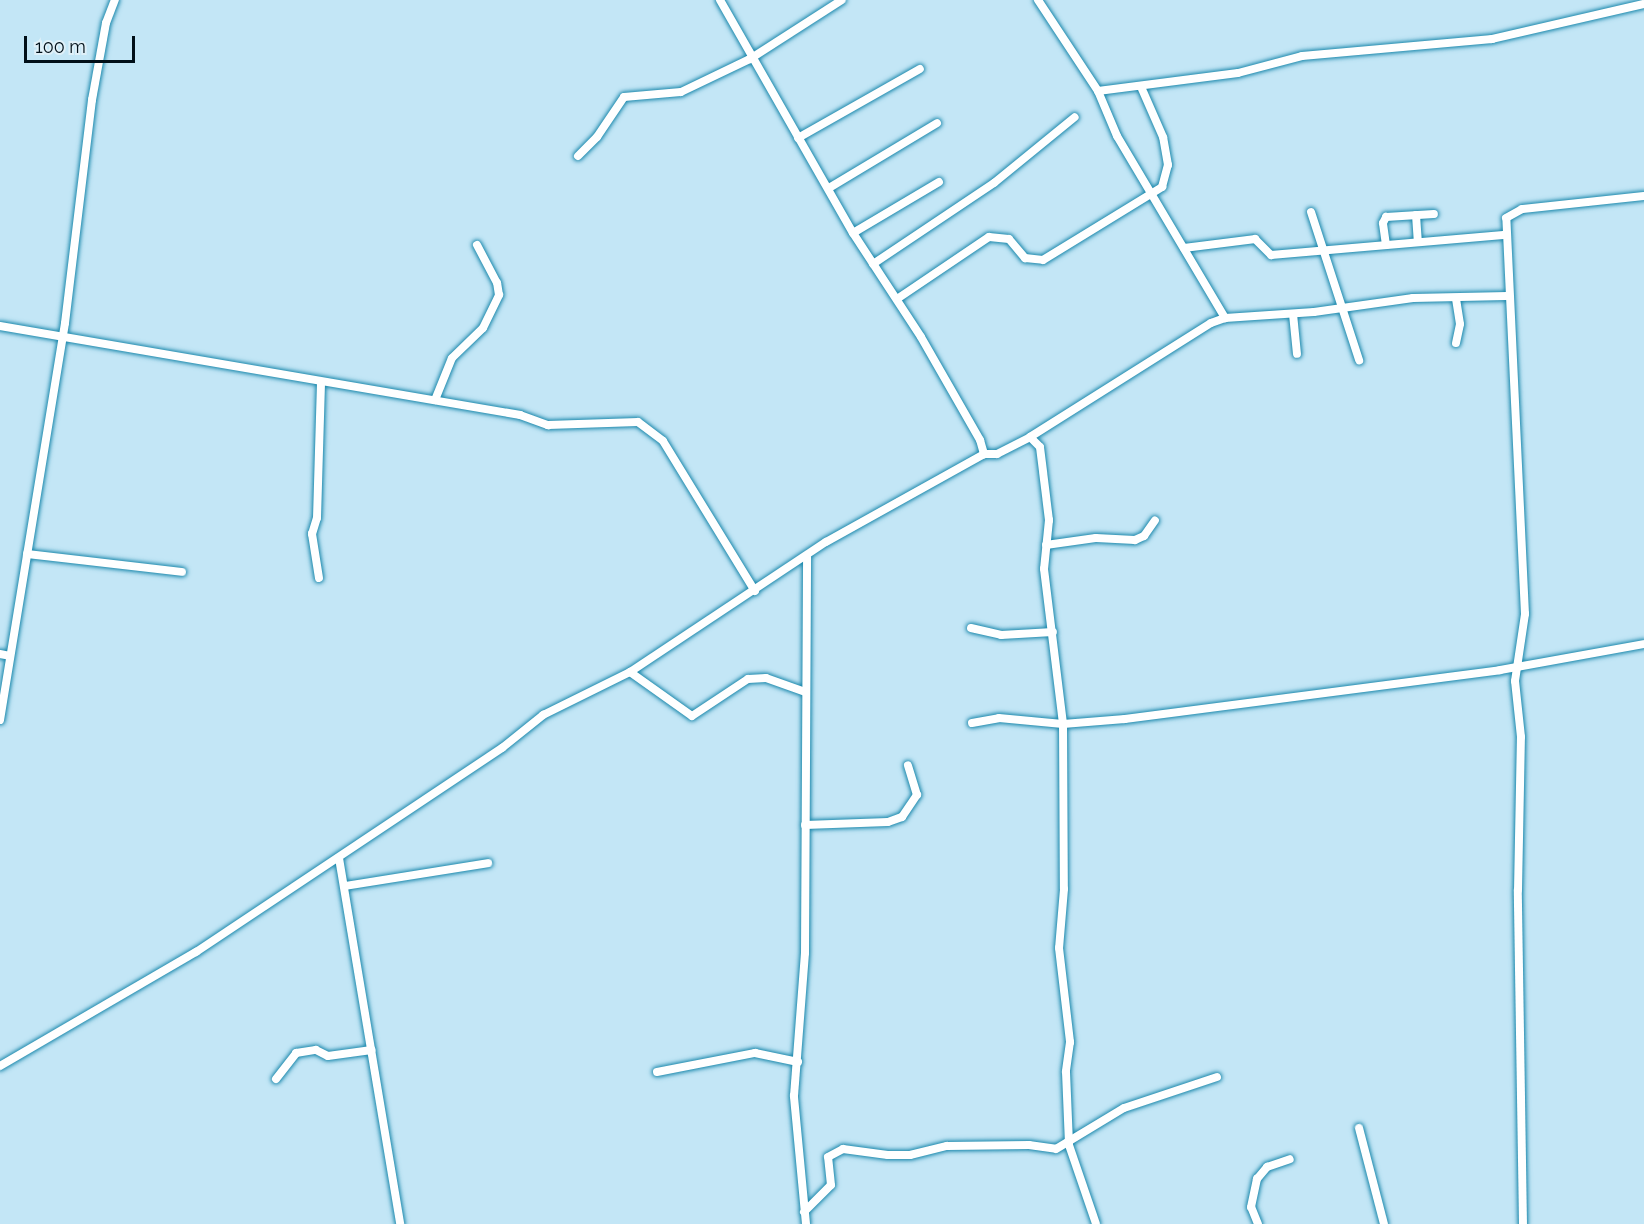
<!DOCTYPE html>
<html>
<head>
<meta charset="utf-8">
<style>
	body { margin:0 }
	#map { position:relative; width:1644px; height:1224px; overflow:hidden; background:#c3e6f6; font-family:Raleway,sans-serif }
	div>[style] { position:absolute }
	[style*='--x'] { left:calc(var(--x)*1px); top:calc(var(--y)*1px); width:calc(var(--w)*1px); rotate:calc(var(--a)*1deg) }
	.roads { filter:drop-shadow(0 0 2px #1b88ac) drop-shadow(0 0 2px #1b88ac) }
	.minor>* { height:8px; margin:-4px; padding:0 4px; transform-origin:4px; border-radius:4px; background:#fff }
	span { translate:-50% -50%; white-space:nowrap; text-align:center; line-height:1.15; -webkit-text-stroke:4.5px #dff0f8; paint-order:stroke }
	.scale { position:absolute; left:24px; top:36px; width:111px; height:27px; box-sizing:border-box; border:3px solid #000f18; border-top:0; padding-left:8px; font-size:18px; line-height:21px; white-space:nowrap; color:#000f18; -webkit-text-stroke:4px #dff0f8; paint-order:stroke }
</style>
</head>
<body>
<div id="map">
	<div class="roads">
		<div class="minor">
			<div style="--x:720;--y:0;--w:268;--a:60.3"></div>
			<div style="--x:853;--y:233;--w:124;--a:56.8"></div>
			<div style="--x:921;--y:337;--w:119;--a:60.2"></div>
			<div style="--x:980;--y:440;--w:15;--a:74"></div>
			<div style="--x:1038;--y:0;--w:109;--a:56.6"></div>
			<div style="--x:1098;--y:91;--w:49;--a:67.1"></div>
			<div style="--x:1117;--y:136;--w:212;--a:59.3"></div>
			<div style="--x:1098;--y:91;--w:141;--a:-7.3"></div>
			<div style="--x:1238;--y:73;--w:66;--a:-14.9"></div>
			<div style="--x:1302;--y:56;--w:191;--a:-5.1"></div>
			<div style="--x:1492;--y:39;--w:156;--a:-13"></div>
			<div style="--x:798;--y:138;--w:140;--a:-29.5"></div>
			<div style="--x:578;--y:156;--w:27;--a:-45"></div>
			<div style="--x:597;--y:137;--w:48;--a:-56"></div>
			<div style="--x:624;--y:97;--w:57;--a:-5"></div>
			<div style="--x:681;--y:92;--w:76;--a:-25.6"></div>
			<div style="--x:750;--y:59;--w:109;--a:-32.7"></div>
			<div style="--x:829;--y:188;--w:126;--a:-31"></div>
			<div style="--x:1311;--y:212;--w:156;--a:72"></div>
			<div style="--x:1416;--y:215;--w:27;--a:86"></div>
			<div style="--x:853;--y:233;--w:100;--a:-30.7"></div>
			<div style="--x:1386;--y:245;--w:22;--a:-98"></div>
			<div style="--x:1383;--y:223;--w:7;--a:-63"></div>
			<div style="--x:1386;--y:217;--w:48;--a:-3.6"></div>
			<div style="--x:1184;--y:248;--w:72;--a:-7.2"></div>
			<div style="--x:1255;--y:239;--w:23;--a:45"></div>
			<div style="--x:1271;--y:255;--w:236;--a:-4.9"></div>
			<div style="--x:873;--y:264;--w:146;--a:-33.8"></div>
			<div style="--x:994;--y:183;--w:104;--a:-39.2"></div>
			<div style="--x:897;--y:299;--w:111;--a:-34"></div>
			<div style="--x:989;--y:237;--w:20;--a:6"></div>
			<div style="--x:1009;--y:239;--w:25;--a:50"></div>
			<div style="--x:1025;--y:258;--w:18;--a:6"></div>
			<div style="--x:1043;--y:260;--w:140;--a:-31.5"></div>
			<div style="--x:1162;--y:187;--w:23;--a:-75"></div>
			<div style="--x:1168;--y:165;--w:28;--a:-100"></div>
			<div style="--x:1163;--y:137;--w:55;--a:-113.7"></div>
			<div style="--x:1293;--y:314;--w:40;--a:84.3"></div>
			<div style="--x:0;--y:326;--w:528;--a:9.71"></div>
			<div style="--x:520;--y:415;--w:30;--a:20"></div>
			<div style="--x:548;--y:425;--w:90;--a:-1.9"></div>
			<div style="--x:638;--y:422;--w:31;--a:37"></div>
			<div style="--x:663;--y:441;--w:176;--a:58.5"></div>
			<div style="--x:1456;--y:343;--w:19;--a:-78"></div>
			<div style="--x:1460;--y:324;--w:25;--a:-99"></div>
			<div style="--x:435;--y:400;--w:45;--a:-68"></div>
			<div style="--x:452;--y:358;--w:43;--a:-44.1"></div>
			<div style="--x:483;--y:328;--w:37;--a:-64"></div>
			<div style="--x:499;--y:295;--w:12;--a:-99"></div>
			<div style="--x:497;--y:283;--w:43;--a:-117.8"></div>
			<div style="--x:1030;--y:437;--w:14;--a:45"></div>
			<div style="--x:1040;--y:447;--w:74;--a:83"></div>
			<div style="--x:1049;--y:520;--w:49;--a:95.8"></div>
			<div style="--x:1044;--y:569;--w:156;--a:83"></div>
			<div style="--x:1063;--y:724;--w:165;--a:89.7"></div>
			<div style="--x:1064;--y:889;--w:59;--a:94.8"></div>
			<div style="--x:1059;--y:948;--w:95;--a:83.3"></div>
			<div style="--x:1070;--y:1042;--w:30;--a:98"></div>
			<div style="--x:1066;--y:1072;--w:73;--a:87.6"></div>
			<div style="--x:1069;--y:1145;--w:83;--a:71.1"></div>
			<div style="--x:1046;--y:545;--w:50;--a:-8"></div>
			<div style="--x:1096;--y:538;--w:39;--a:3"></div>
			<div style="--x:1135;--y:540;--w:10;--a:-24"></div>
			<div style="--x:1144;--y:536;--w:19;--a:-55"></div>
			<div style="--x:27;--y:554;--w:156;--a:6.6"></div>
			<div style="--x:319;--y:578;--w:45;--a:-99"></div>
			<div style="--x:312;--y:534;--w:17;--a:-73"></div>
			<div style="--x:317;--y:518;--w:135;--a:-88.3"></div>
			<div style="--x:971;--y:628;--w:31;--a:13"></div>
			<div style="--x:1001;--y:635;--w:52;--a:-3.3"></div>
			<div style="--x:0;--y:654;--w:10;--a:11"></div>
			<div style="--x:630;--y:672;--w:76;--a:35.4"></div>
			<div style="--x:692;--y:716;--w:67;--a:-33.5"></div>
			<div style="--x:748;--y:679;--w:18;--a:-3"></div>
			<div style="--x:766;--y:678;--w:41;--a:19.7"></div>
			<div style="--x:0;--y:720;--w:402;--a:-80.7"></div>
			<div style="--x:65;--y:323;--w:225;--a:-83.1"></div>
			<div style="--x:92;--y:100;--w:78;--a:-79.7"></div>
			<div style="--x:106;--y:23;--w:25;--a:-69"></div>
			<div style="--x:972;--y:723;--w:27;--a:-10"></div>
			<div style="--x:999;--y:718;--w:64;--a:5.4"></div>
			<div style="--x:1063;--y:724;--w:62;--a:-4.6"></div>
			<div style="--x:1125;--y:719;--w:378;--a:-7.4"></div>
			<div style="--x:1500;--y:670;--w:146;--a:-10.2"></div>
			<div style="--x:805;--y:825;--w:83;--a:-2.1"></div>
			<div style="--x:888;--y:822;--w:15;--a:-20"></div>
			<div style="--x:902;--y:817;--w:27;--a:-56"></div>
			<div style="--x:917;--y:795;--w:31;--a:-107"></div>
			<div style="--x:339;--y:858;--w:371;--a:80.5"></div>
			<div style="--x:345;--y:886;--w:145;--a:-9.1"></div>
			<div style="--x:0;--y:1066;--w:227;--a:-30.2"></div>
			<div style="--x:196;--y:952;--w:368;--a:-33.7"></div>
			<div style="--x:502;--y:748;--w:53;--a:-38.8"></div>
			<div style="--x:543;--y:715;--w:97;--a:-26.3"></div>
			<div style="--x:630;--y:672;--w:235;--a:-33.6"></div>
			<div style="--x:826;--y:542;--w:181;--a:-29.1"></div>
			<div style="--x:984;--y:454;--w:13;--a:0"></div>
			<div style="--x:997;--y:454;--w:37;--a:-27"></div>
			<div style="--x:1030;--y:437;--w:214;--a:-32.2"></div>
			<div style="--x:1211;--y:323;--w:15;--a:-20"></div>
			<div style="--x:1225;--y:318;--w:89;--a:-3.9"></div>
			<div style="--x:1314;--y:312;--w:100;--a:-8"></div>
			<div style="--x:1413;--y:298;--w:94;--a:-1.2"></div>
			<div style="--x:657;--y:1072;--w:100;--a:-11"></div>
			<div style="--x:755;--y:1053;--w:44;--a:11.8"></div>
			<div style="--x:276;--y:1079;--w:33;--a:-52"></div>
			<div style="--x:296;--y:1053;--w:20;--a:-9"></div>
			<div style="--x:316;--y:1050;--w:13;--a:27"></div>
			<div style="--x:328;--y:1056;--w:44;--a:-7.8"></div>
			<div style="--x:1359;--y:1128;--w:99;--a:75.4"></div>
			<div style="--x:804;--y:1212;--w:38;--a:-45"></div>
			<div style="--x:831;--y:1185;--w:28;--a:-96"></div>
			<div style="--x:828;--y:1157;--w:17;--a:-28"></div>
			<div style="--x:843;--y:1149;--w:45;--a:7.6"></div>
			<div style="--x:888;--y:1155;--w:22;--a:0"></div>
			<div style="--x:910;--y:1155;--w:38;--a:-14"></div>
			<div style="--x:947;--y:1146;--w:82;--a:-0.7"></div>
			<div style="--x:1029;--y:1145;--w:27;--a:8"></div>
			<div style="--x:1056;--y:1149;--w:79;--a:-31.1"></div>
			<div style="--x:1124;--y:1108;--w:98;--a:-18.4"></div>
			<div style="--x:806;--y:1224;--w:129;--a:-95.4"></div>
			<div style="--x:794;--y:1096;--w:143;--a:-85.6"></div>
			<div style="--x:805;--y:953;--w:396;--a:-89.7"></div>
			<div style="--x:1258;--y:1224;--w:18;--a:-112"></div>
			<div style="--x:1251;--y:1207;--w:29;--a:-78"></div>
			<div style="--x:1257;--y:1179;--w:16;--a:-50"></div>
			<div style="--x:1267;--y:1167;--w:24;--a:-19"></div>
			<div style="--x:1523;--y:1224;--w:334;--a:-90.9"></div>
			<div style="--x:1518;--y:890;--w:153;--a:-88.9"></div>
			<div style="--x:1521;--y:737;--w:56;--a:-96.1"></div>
			<div style="--x:1515;--y:681;--w:68;--a:-81.5"></div>
			<div style="--x:1525;--y:614;--w:396;--a:-92.7"></div>
			<div style="--x:1506;--y:218;--w:18;--a:-29"></div>
			<div style="--x:1522;--y:209;--w:123;--a:-6.1"></div>
		</div>
	</div>
	<div class="scale">100 m</div>
</div>
</body>
</html>
